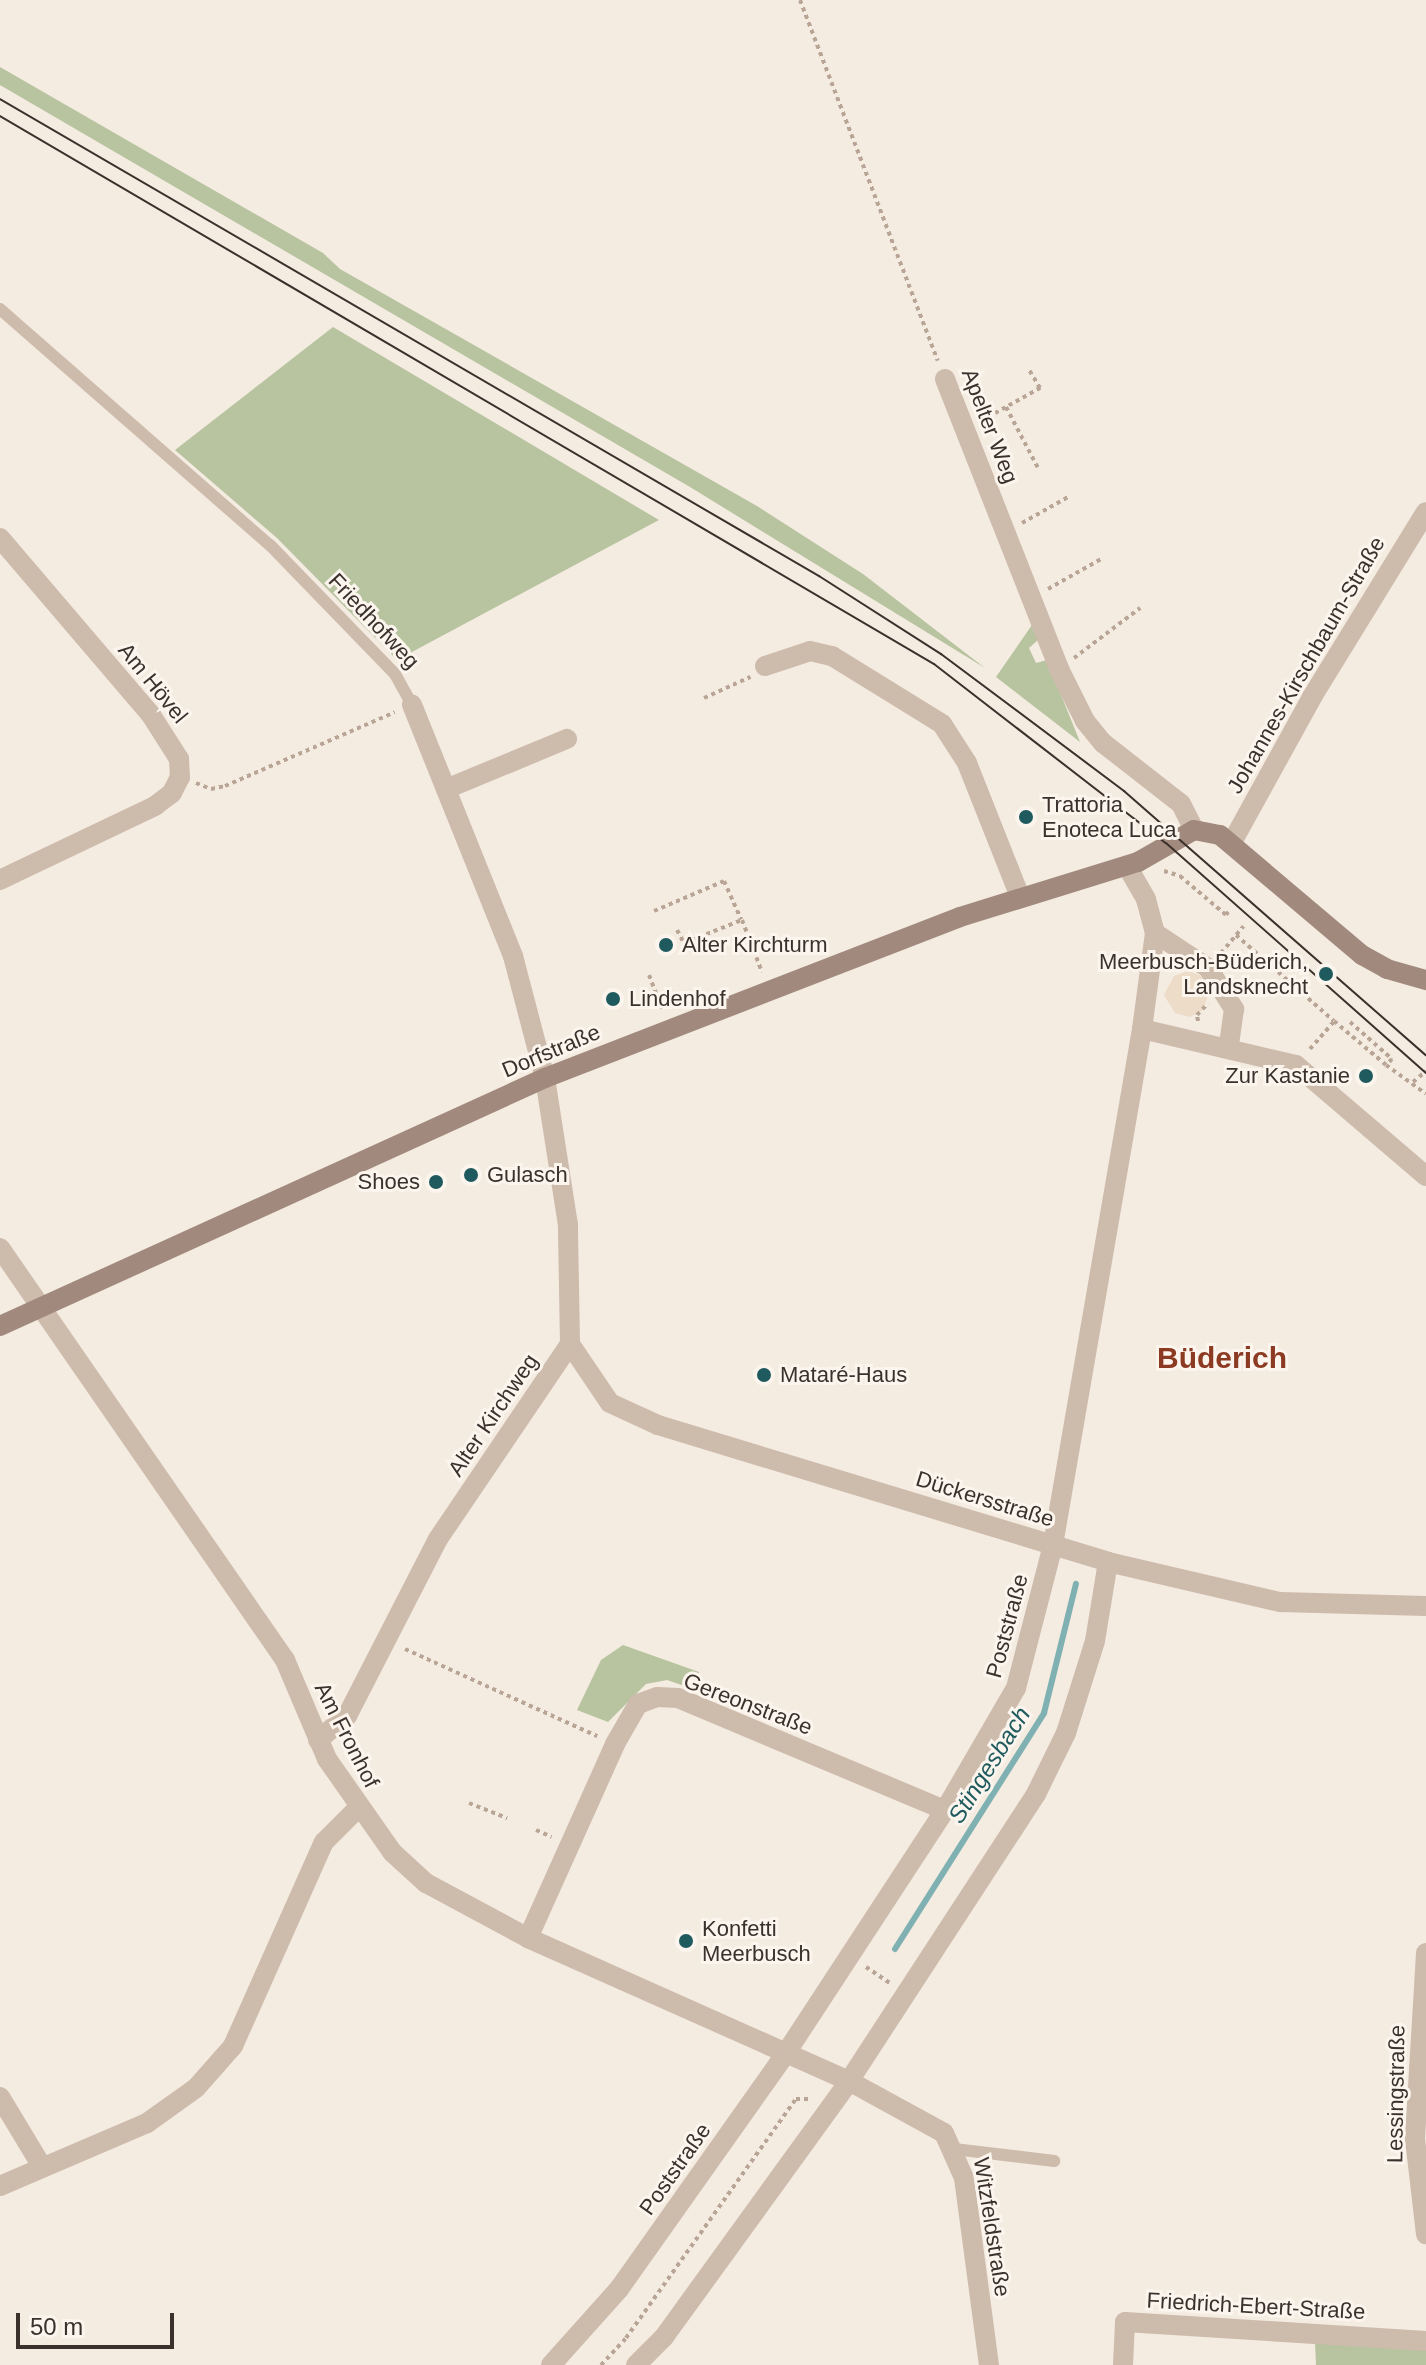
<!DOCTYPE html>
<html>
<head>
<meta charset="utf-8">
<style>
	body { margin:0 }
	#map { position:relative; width:1426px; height:2365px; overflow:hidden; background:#f4ebe1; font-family:Arial,sans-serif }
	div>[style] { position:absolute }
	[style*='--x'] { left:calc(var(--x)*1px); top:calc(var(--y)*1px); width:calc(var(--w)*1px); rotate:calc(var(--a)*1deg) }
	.green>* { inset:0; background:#b8c4a0 }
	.plaza>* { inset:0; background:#ecdcc8 }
	.stream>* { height:6px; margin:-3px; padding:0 3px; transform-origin:3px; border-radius:3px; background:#7fb0b2 }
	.path>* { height:4px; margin-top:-2px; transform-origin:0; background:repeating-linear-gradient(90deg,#b9a596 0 4px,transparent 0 8px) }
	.service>* { height:12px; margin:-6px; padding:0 6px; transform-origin:6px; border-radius:6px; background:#cdbbac }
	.minor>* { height:20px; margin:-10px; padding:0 10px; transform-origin:10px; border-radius:10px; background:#cdbbac }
	.secondary>* { height:20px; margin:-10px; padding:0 10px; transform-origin:10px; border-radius:10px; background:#a18a7d }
	.tram>* { height:2px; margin:-1px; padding:0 1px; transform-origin:1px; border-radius:1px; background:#3b302b }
	.dots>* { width:22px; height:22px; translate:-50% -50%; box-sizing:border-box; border:4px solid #fbf5ee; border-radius:50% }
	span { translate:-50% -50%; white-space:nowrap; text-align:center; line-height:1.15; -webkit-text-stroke:6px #fbf5ee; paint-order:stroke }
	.street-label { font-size:22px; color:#3b302b }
	.poi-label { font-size:22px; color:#3b302b }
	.left { translate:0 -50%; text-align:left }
	.right { translate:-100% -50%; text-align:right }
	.water-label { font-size:24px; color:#1f5a5e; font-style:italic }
	.district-label { font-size:30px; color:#8c3b22; font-weight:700 }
	.scale { position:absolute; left:16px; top:2313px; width:158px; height:36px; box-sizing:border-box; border:4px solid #3b302b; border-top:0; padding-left:10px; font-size:24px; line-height:28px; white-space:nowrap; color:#3b302b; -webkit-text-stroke:6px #fbf5ee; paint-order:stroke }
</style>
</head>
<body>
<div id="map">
	<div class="green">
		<div style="clip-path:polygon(0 67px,323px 253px,340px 269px,757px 506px,863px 574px,985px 668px,690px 487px,0 85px)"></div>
		<div style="clip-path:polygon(333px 327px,659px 520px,397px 660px,277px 538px,175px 450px)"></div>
		<div style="clip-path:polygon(1032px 625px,1038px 640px,1029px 648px,1036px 663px,1047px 660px,1080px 742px,996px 677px)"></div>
		<div style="clip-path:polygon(623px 1645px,699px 1672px,693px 1689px,667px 1680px,646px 1684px,608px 1722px,577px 1710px,601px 1660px)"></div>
		<div style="clip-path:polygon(1315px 2342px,1426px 2348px,1426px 2365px,1316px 2365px)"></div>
	</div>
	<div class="plaza">
		<div style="clip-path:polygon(1188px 971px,1201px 976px,1210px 989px,1203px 1010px,1190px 1017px,1175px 1013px,1164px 995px,1174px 976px)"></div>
	</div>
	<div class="stream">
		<div style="--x:895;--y:1949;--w:279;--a:-57.7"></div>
		<div style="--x:1044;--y:1713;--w:133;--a:-76.1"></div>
	</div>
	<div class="path">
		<div style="--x:800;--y:0;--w:386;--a:69.1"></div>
		<div style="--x:1006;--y:407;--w:69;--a:62.3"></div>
		<div style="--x:981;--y:421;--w:68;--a:-29.2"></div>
		<div style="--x:1040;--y:388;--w:23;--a:-121"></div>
		<div style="--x:1022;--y:523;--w:55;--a:-29.4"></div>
		<div style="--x:1048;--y:589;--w:61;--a:-29.5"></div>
		<div style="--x:1074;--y:658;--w:83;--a:-37.1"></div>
		<div style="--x:704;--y:698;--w:51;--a:-24.5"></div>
		<div style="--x:196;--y:783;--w:16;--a:22"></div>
		<div style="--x:211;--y:789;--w:14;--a:-12"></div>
		<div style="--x:225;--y:786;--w:185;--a:-23.5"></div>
		<div style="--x:1164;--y:871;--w:17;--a:17"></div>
		<div style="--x:1180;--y:876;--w:60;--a:40.3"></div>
		<div style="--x:1226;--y:915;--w:4;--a:-56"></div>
		<div style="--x:654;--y:911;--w:76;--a:-23.2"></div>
		<div style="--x:724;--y:881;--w:42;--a:65.9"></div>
		<div style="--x:677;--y:930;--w:15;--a:62"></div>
		<div style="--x:684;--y:943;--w:62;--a:-21.6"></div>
		<div style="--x:742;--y:920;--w:56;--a:69"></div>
		<div style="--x:1236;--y:935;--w:130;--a:41.3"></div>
		<div style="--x:1221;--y:953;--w:35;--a:-50"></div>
		<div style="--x:649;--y:975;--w:39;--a:69"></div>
		<div style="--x:1198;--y:1021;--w:6;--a:-99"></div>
		<div style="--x:1197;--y:1015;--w:16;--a:-47"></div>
		<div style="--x:1350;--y:1022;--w:56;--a:41.4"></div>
		<div style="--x:1392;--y:1059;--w:8;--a:135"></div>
		<div style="--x:1386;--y:1065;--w:49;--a:35.9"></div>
		<div style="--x:1310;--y:1049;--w:37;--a:-49"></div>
		<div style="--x:1334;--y:1021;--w:68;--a:40.2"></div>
		<div style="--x:1413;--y:1082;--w:17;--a:-40"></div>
		<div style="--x:405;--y:1649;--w:211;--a:24.4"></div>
		<div style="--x:469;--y:1803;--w:41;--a:21.5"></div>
		<div style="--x:536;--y:1830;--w:17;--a:24"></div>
		<div style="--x:866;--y:1967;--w:30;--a:34"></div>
		<div style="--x:601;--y:2365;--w:37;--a:-47"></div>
		<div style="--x:626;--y:2338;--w:293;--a:-54.6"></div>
		<div style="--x:796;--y:2099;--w:16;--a:0"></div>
	</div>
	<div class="service">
		<div style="--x:0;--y:309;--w:359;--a:41.2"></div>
		<div style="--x:270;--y:545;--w:180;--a:45.9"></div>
		<div style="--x:395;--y:674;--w:35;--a:61"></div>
		<div style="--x:954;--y:2149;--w:101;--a:6.8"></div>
	</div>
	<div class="minor">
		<div style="--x:945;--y:379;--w:312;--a:68.5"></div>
		<div style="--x:1059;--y:669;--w:58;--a:63.4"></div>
		<div style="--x:1085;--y:721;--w:28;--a:51"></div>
		<div style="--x:1103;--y:743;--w:99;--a:38"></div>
		<div style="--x:1181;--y:804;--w:29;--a:63"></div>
		<div style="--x:0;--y:538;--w:233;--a:49.5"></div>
		<div style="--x:151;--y:715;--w:52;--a:57.5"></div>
		<div style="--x:179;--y:759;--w:18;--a:87"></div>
		<div style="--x:180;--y:777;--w:18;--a:117"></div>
		<div style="--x:172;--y:793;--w:21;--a:143"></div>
		<div style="--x:155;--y:806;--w:172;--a:154.5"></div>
		<div style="--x:765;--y:666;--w:47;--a:-18.4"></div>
		<div style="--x:810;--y:651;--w:23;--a:13"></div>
		<div style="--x:832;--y:656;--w:129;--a:31.7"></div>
		<div style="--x:942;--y:724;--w:46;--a:57.3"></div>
		<div style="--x:967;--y:763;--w:144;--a:68.4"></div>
		<div style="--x:446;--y:789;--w:131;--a:-22.5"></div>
		<div style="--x:1231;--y:844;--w:168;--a:-61.1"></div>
		<div style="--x:1312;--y:697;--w:217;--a:-58.4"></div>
		<div style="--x:1155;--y:933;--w:64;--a:33.4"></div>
		<div style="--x:1208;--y:968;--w:49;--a:57.6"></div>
		<div style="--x:1234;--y:1009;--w:37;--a:98"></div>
		<div style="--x:1142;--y:1029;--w:158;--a:13.2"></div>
		<div style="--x:1296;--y:1065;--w:171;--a:40.5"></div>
		<div style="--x:0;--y:1248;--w:501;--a:55.33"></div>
		<div style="--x:285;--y:1660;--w:108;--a:67"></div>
		<div style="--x:327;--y:1759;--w:113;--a:55"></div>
		<div style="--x:392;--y:1852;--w:46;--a:42.4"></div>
		<div style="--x:426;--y:1883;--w:116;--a:28.3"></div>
		<div style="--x:528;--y:1938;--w:351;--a:24"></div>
		<div style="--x:849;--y:2081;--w:108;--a:28.7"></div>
		<div style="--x:944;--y:2133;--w:49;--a:66"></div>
		<div style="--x:964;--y:2178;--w:189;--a:82.4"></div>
		<div style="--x:570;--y:1344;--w:71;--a:55.9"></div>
		<div style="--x:610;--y:1403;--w:53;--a:24.6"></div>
		<div style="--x:658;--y:1425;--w:470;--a:16.9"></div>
		<div style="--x:1108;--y:1562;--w:177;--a:13.1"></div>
		<div style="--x:1280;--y:1602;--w:146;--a:1.6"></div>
		<div style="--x:318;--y:1740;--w:38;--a:-40"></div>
		<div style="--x:347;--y:1716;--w:199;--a:-62.8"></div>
		<div style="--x:438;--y:1539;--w:235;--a:-55.9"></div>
		<div style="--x:570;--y:1344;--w:119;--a:-91"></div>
		<div style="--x:568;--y:1225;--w:149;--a:-98.9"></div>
		<div style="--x:545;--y:1078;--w:126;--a:-104.7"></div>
		<div style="--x:513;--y:956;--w:271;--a:-111.9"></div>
		<div style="--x:528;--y:1938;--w:213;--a:-65.8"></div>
		<div style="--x:615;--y:1744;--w:46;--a:-60.1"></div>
		<div style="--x:638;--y:1704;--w:20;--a:-20"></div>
		<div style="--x:657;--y:1697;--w:21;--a:3"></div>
		<div style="--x:678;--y:1698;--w:290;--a:22.8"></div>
		<div style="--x:1426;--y:1953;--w:186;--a:93.4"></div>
		<div style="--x:1415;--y:2139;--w:96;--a:83.4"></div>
		<div style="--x:0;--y:2097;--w:79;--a:58.9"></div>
		<div style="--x:0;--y:2186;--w:160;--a:-23.2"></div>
		<div style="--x:147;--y:2123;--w:60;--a:-35.5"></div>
		<div style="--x:196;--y:2088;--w:56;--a:-48.6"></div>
		<div style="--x:233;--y:2046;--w:223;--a:-66"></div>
		<div style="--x:324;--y:1842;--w:47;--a:-45"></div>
		<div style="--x:551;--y:2365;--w:102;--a:-48.2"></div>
		<div style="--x:619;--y:2289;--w:289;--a:-54.7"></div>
		<div style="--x:786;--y:2053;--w:290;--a:-56.8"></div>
		<div style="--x:945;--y:1810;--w:141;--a:-59.8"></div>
		<div style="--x:1016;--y:1688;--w:148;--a:-75.5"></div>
		<div style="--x:1053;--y:1545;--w:524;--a:-80.21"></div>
		<div style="--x:1142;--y:1029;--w:97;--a:-82.3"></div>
		<div style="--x:1155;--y:933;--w:35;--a:-105"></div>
		<div style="--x:1146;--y:899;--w:38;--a:-120"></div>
		<div style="--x:636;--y:2365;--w:40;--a:-45"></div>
		<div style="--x:664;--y:2337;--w:316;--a:-54.1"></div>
		<div style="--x:849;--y:2081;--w:343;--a:-56.9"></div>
		<div style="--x:1036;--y:1794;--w:68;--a:-63.8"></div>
		<div style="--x:1066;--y:1733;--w:96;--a:-72.5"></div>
		<div style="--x:1095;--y:1641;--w:80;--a:-80.7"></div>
		<div style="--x:1123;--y:2365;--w:43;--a:-87.3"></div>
		<div style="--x:1125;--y:2322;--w:302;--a:3.6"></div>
	</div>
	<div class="secondary">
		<div style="--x:0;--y:1326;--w:599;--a:-24.47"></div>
		<div style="--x:545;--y:1078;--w:445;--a:-21.2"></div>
		<div style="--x:960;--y:917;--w:186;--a:-17.2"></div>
		<div style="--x:1138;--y:862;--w:64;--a:-29.7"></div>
		<div style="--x:1194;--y:830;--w:26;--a:11"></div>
		<div style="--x:1220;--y:835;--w:186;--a:40.2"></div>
		<div style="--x:1362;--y:955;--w:29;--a:29"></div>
		<div style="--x:1387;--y:969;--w:41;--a:15.8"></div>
	</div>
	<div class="tram">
		<div style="--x:0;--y:99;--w:948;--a:30.22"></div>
		<div style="--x:819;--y:576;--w:145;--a:32.6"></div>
		<div style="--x:941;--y:654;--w:229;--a:36.8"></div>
		<div style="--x:1124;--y:791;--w:401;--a:41.2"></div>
		<div style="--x:0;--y:116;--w:1083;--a:30.4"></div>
		<div style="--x:934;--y:664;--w:293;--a:37.7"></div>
		<div style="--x:1166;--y:843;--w:347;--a:41.5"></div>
	</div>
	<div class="dots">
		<div style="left:1026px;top:817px;background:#1f5a5e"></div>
		<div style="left:666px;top:945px;background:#1f5a5e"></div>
		<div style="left:1326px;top:974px;background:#1f5a5e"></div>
		<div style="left:613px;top:999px;background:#1f5a5e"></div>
		<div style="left:1366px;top:1076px;background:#1f5a5e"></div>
		<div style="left:471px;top:1175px;background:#1f5a5e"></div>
		<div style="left:436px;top:1182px;background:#1f5a5e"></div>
		<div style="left:764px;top:1375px;background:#1f5a5e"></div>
		<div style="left:686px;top:1941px;background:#1f5a5e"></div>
	</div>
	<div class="street-label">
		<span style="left:990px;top:426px;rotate:69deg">Apelter Weg</span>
		<span style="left:374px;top:621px;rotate:47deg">Friedhofweg</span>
		<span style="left:1306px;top:665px;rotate:-60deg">Johannes-Kirschbaum-Straße</span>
		<span style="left:153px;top:683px;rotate:51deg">Am Hövel</span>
		<span style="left:551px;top:1051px;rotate:-23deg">Dorfstraße</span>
		<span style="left:493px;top:1415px;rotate:-56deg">Alter Kirchweg</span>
		<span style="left:985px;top:1499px;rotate:17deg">Dückersstraße</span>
		<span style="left:1007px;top:1626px;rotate:-75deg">Poststraße</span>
		<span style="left:748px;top:1704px;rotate:21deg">Gereonstraße</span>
		<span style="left:347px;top:1735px;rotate:63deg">Am Fronhof</span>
		<span style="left:1396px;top:2094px;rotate:-89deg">Lessingstraße</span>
		<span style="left:675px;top:2169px;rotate:-55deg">Poststraße</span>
		<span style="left:992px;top:2227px;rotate:81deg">Witzfeldstraße</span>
		<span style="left:1256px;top:2306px;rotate:3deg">Friedrich-Ebert-Straße</span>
	</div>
	<div class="poi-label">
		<span class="left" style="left:1042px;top:817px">Trattoria<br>Enoteca Luca</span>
		<span class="left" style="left:682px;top:945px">Alter Kirchturm</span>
		<span class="right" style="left:1308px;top:974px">Meerbusch-Büderich,<br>Landsknecht</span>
		<span class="left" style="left:629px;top:999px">Lindenhof</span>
		<span class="right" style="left:1350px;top:1076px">Zur Kastanie</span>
		<span class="left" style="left:487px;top:1175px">Gulasch</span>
		<span class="right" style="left:420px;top:1182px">Shoes</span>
		<span class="left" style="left:780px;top:1375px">Mataré-Haus</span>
		<span class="left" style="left:702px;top:1941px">Konfetti<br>Meerbusch</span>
	</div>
	<div class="water-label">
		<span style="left:989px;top:1765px;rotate:-58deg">Stingesbach</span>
	</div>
	<div class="district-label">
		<span style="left:1222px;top:1358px">Büderich</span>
	</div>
	<div class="scale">50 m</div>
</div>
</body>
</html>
